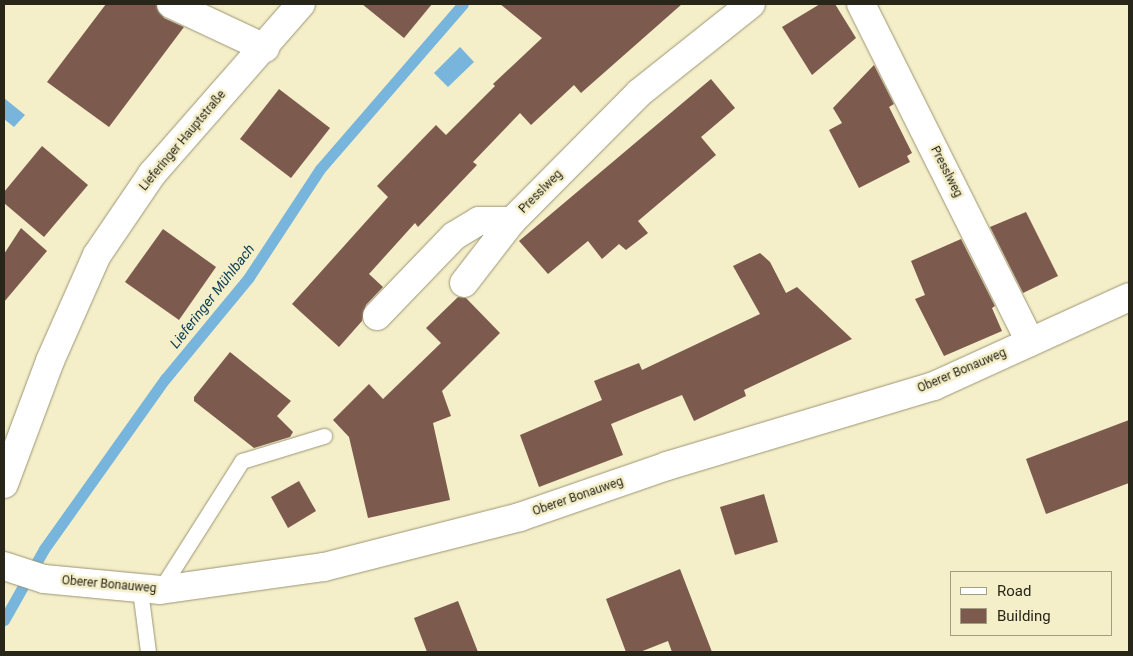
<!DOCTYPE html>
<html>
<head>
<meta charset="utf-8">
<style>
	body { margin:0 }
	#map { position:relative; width:1133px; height:656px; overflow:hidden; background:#f4eec9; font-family:Roboto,sans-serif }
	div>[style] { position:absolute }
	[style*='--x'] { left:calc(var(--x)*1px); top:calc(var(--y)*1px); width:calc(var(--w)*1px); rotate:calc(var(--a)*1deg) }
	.water>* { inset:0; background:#77b5dc }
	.stream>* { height:11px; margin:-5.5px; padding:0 5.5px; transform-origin:5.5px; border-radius:5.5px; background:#77b5dc }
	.building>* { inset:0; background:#7c5a4e }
	.roads { filter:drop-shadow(0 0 1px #9b9573) drop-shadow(0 0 1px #9b9573) }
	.lane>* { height:15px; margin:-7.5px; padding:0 7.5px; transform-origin:7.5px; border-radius:7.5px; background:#fff }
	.street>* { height:28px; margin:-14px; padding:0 14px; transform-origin:14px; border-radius:14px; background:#fff }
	span { translate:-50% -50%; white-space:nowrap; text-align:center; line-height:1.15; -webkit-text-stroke:5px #f4eec9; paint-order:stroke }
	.street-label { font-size:12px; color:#282618 }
	.water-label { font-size:14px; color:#073c56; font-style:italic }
	.frame { position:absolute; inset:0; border:5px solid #282618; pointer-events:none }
	.legend { position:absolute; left:950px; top:571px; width:162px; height:65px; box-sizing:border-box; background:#f4eec9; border:1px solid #a29e82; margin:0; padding:6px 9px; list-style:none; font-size:15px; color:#282618 }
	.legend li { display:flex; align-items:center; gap:10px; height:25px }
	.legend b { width:25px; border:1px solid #a29e82 }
</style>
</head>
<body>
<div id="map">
	<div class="water">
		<div style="clip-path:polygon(460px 47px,474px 62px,448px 87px,434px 73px)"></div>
		<div style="clip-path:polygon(4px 98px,25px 115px,14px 127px,4px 119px)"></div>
	</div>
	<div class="stream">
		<div style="--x:4;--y:620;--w:81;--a:-60.6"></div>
		<div style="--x:44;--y:549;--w:209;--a:-54.6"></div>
		<div style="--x:165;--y:379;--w:132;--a:-50.5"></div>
		<div style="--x:249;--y:277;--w:129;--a:-56.7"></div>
		<div style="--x:320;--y:169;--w:218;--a:-49.1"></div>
	</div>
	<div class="building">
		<div style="clip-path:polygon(106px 4px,156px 4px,164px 18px,184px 27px,109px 127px,47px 82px)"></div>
		<div style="clip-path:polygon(362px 4px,432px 4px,404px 38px)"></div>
		<div style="clip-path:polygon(500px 4px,682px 4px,581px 93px,574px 85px,531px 125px,520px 113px,473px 162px,477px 165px,418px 227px,415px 223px,369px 274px,383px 287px,366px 305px,362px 321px,339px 347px,292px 304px,388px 197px,377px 186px,436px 125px,446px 135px,495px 86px,493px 84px,542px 38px)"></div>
		<div style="clip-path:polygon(820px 4px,835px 4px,856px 38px,812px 75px,782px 27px)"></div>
		<div style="clip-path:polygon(874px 65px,894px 104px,889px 107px,912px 153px,907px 156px,910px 162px,859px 188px,829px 130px,842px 123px,833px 108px)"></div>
		<div style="clip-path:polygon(711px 79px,735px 108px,701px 137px,716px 155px,638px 221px,648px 233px,626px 250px,619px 244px,602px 259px,588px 241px,548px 274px,519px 241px)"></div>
		<div style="clip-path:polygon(279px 89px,330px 128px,291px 178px,240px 139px)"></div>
		<div style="clip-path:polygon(42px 146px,88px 185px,44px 237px,4px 203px,4px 192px)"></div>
		<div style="clip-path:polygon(1026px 212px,1058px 276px,1023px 293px,990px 227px)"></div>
		<div style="clip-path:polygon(21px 228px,47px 251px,4px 302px,4px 254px)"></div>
		<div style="clip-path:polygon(163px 229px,216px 267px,179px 320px,125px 282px)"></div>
		<div style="clip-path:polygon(961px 239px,995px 306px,992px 308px,1002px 331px,944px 356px,915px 299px,925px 295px,911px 261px)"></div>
		<div style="clip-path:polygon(760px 253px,770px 262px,786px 293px,797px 287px,852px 339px,744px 390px,746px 396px,694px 421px,682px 395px,611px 424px,623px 455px,539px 487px,520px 435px,602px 400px,594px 381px,639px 363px,642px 370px,760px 314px,733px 266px)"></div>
		<div style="clip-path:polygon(458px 297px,466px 298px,500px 333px,442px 391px,451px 416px,433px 423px,450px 500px,368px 518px,349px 437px,333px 420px,369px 384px,383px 399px,441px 343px,426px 328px)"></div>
		<div style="clip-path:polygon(230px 352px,291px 401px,277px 416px,293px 432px,290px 437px,254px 448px,194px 401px,194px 397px)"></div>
		<div style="clip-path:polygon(1129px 420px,1129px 483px,1046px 514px,1026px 459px)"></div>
		<div style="clip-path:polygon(299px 481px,316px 511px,288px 528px,271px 497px)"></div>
		<div style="clip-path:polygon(764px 494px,778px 542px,735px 555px,720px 507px)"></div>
		<div style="clip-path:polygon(680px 569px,712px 652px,672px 652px,668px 641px,640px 652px,626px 652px,606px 599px)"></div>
		<div style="clip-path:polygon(458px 601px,478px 652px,427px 652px,414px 618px)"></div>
	</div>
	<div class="roads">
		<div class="lane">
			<div style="--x:140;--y:590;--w:63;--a:82.6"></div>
			<div style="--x:160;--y:590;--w:153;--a:-57.6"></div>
			<div style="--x:242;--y:461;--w:86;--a:-17"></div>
		</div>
		<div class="street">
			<div style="--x:171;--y:4;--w:104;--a:25.1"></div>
			<div style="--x:861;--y:4;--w:378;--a:63.4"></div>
			<div style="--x:464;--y:283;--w:78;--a:-52.3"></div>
			<div style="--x:512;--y:221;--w:180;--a:-45.2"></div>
			<div style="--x:639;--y:93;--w:143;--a:-38.5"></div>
			<div style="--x:377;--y:316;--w:111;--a:-46.1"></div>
			<div style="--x:454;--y:236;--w:29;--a:-31"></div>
			<div style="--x:479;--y:221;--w:33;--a:0"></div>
			<div style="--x:4;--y:484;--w:131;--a:-69.5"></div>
			<div style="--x:50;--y:361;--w:116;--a:-66.1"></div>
			<div style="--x:97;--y:255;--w:98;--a:-55.8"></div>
			<div style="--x:152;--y:174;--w:226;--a:-48.8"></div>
			<div style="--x:4;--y:566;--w:42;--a:18"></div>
			<div style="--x:44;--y:579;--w:117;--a:5.4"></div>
			<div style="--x:160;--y:590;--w:166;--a:-8"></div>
			<div style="--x:324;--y:567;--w:202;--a:-14.3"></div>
			<div style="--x:520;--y:517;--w:156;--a:-19.1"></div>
			<div style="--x:667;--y:466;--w:279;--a:-16.7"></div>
			<div style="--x:934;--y:386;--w:214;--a:-24.5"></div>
		</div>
	</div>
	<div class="street-label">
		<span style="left:183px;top:141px;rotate:-50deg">Lieferinger Hauptstraße</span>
		<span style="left:946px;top:172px;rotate:63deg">Presslweg</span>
		<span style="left:541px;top:192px;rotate:-45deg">Presslweg</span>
		<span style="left:962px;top:371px;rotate:-23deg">Oberer Bonauweg</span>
		<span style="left:578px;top:497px;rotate:-19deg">Oberer Bonauweg</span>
		<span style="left:109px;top:585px;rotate:5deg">Oberer Bonauweg</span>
	</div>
	<div class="water-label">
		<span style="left:212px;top:296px;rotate:-52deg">Lieferinger Mühlbach</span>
	</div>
	<div class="frame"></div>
	<ul class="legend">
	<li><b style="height:6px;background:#fff"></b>Road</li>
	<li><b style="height:14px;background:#7c5a4e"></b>Building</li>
	</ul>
</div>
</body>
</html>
